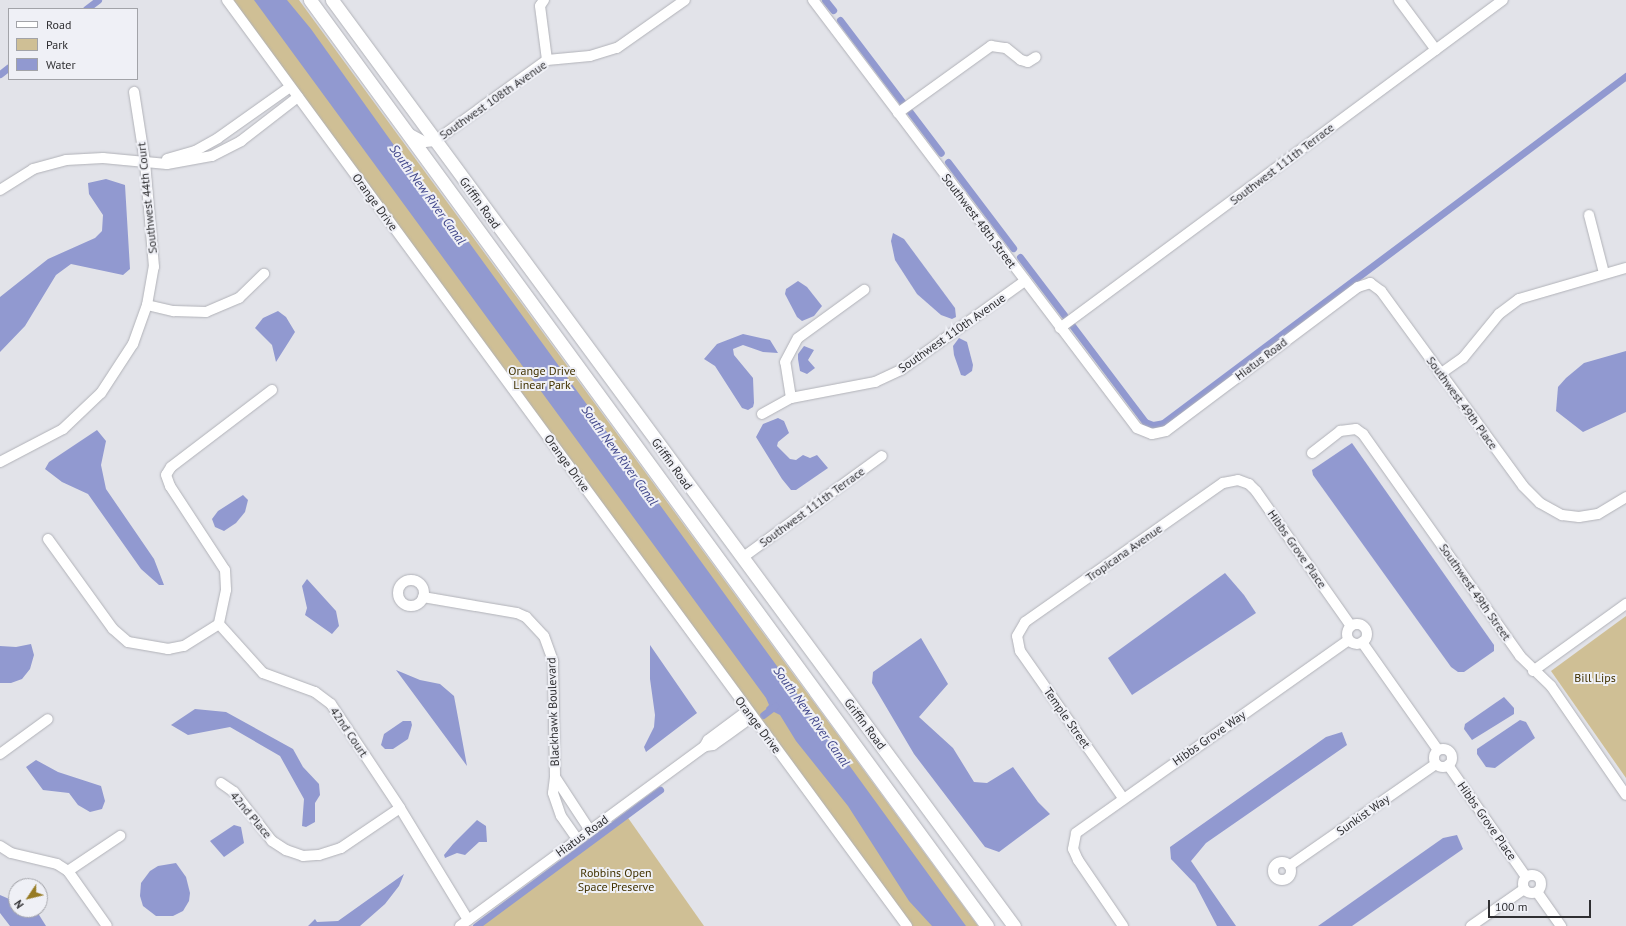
<!DOCTYPE html>
<html>
<head>
<meta charset="utf-8">
<style>
	body { margin:0 }
	#map { position:relative; width:1626px; height:926px; overflow:hidden; background:#e2e3e9; font-family:"PT Sans",sans-serif }
	div>[style] { position:absolute }
	[style*='--x'] { left:calc(var(--x)*1px); top:calc(var(--y)*1px); width:calc(var(--w)*1px); rotate:calc(var(--a)*1deg) }
	.green>* { inset:0; background:#cfbf95 }
	.water>* { inset:0; background:#9199d0 }
	.canal>* { height:7px; margin:-3.5px; padding:0 3.5px; transform-origin:3.5px; border-radius:3.5px; background:#9199d0 }
	.roads { filter:drop-shadow(0 0 1px #b1b2b8) drop-shadow(0 0 1px #b1b2b8) }
	.minor>* { height:10px; margin:-5px; padding:0 5px; transform-origin:5px; border-radius:5px; background:#fff }
	.minor>.ring { margin:-5px; padding:0; box-sizing:content-box; background:none; border:10px solid #fff; border-radius:50% }
	.major>* { height:13px; margin:-6.5px; padding:0 6.5px; transform-origin:6.5px; border-radius:6.5px; background:#fff }
	span { translate:-50% -50%; white-space:nowrap; text-align:center; line-height:1.15; -webkit-text-stroke:4px #eff0f6; paint-order:stroke }
	.street-label { font-size:12px; color:#2f2f32 }
	.park-label { font-size:12px; color:#413200 }
	.water-label { font-size:13px; color:#40468a; font-style:italic }
	.legend { position:absolute; left:8px; top:8px; width:130px; height:72px; box-sizing:border-box; background:#eff0f6; border:1px solid #a2a3a8; margin:0; padding:5px 7px; list-style:none; font-size:12px; color:#2f2f32 }
	.legend li { display:flex; align-items:center; gap:8px; height:20px }
	.legend b { width:20px; border:1px solid #a2a3a8 }
	.north { position:absolute; left:8px; top:878px; width:40px; height:40px; box-sizing:border-box; background:#eff0f6; border:1px solid #a2a3a8; border-radius:50%; rotate:235deg; font-size:11px; font-weight:700; line-height:16px; text-align:center; color:#2f2f32 }
	.north::after { content:''; display:block; margin:auto; width:14px; height:18px; background:#977b23; clip-path:polygon(50% 0,100% 100%,50% 72%,0 100%) }
	.scale { position:absolute; left:1488px; top:900px; width:103px; height:18px; box-sizing:border-box; border:2px solid #2f2f32; border-top:0; padding-left:5px; font-size:12px; line-height:14px; white-space:nowrap; color:#2f2f32; -webkit-text-stroke:3px #eff0f6; paint-order:stroke }
</style>
</head>
<body>
<div id="map">
	<div class="green">
		<div style="clip-path:polygon(233px 0,299px 0,978px 926px,911px 926px)"></div>
		<div style="clip-path:polygon(1626px 616px,1626px 778px,1551px 671px)"></div>
		<div style="clip-path:polygon(626px 815px,704px 926px,478px 926px)"></div>
	</div>
	<div class="water">
		<div style="clip-path:polygon(254px 0,287px 0,311px 29px,446px 218px,468px 241px,966px 926px,932px 926px,909px 901px,848px 806px,796px 741px,780px 715px,772px 711px,769px 714px,766px 708px,769px 705px,766px 698px)"></div>
		<div style="clip-path:polygon(106px 179px,125px 185px,130px 269px,123px 275px,71px 264px,56px 275px,25px 326px,0 352px,0 297px,48px 259px,95px 238px,102px 231px,103px 215px,89px 194px,88px 183px)"></div>
		<div style="clip-path:polygon(893px 233px,904px 239px,955px 308px,956px 317px,952px 319px,941px 315px,917px 294px,895px 260px,891px 241px)"></div>
		<div style="clip-path:polygon(798px 281px,807px 287px,822px 306px,814px 316px,802px 321px,797px 317px,785px 294px,786px 289px)"></div>
		<div style="clip-path:polygon(278px 311px,286px 317px,295px 332px,276px 362px,272px 345px,255px 328px,263px 318px)"></div>
		<div style="clip-path:polygon(743px 334px,770px 340px,778px 353px,763px 352px,743px 345px,733px 349px,734px 355px,753px 378px,754px 403px,753px 407px,748px 410px,742px 408px,715px 366px,704px 359px,717px 344px)"></div>
		<div style="clip-path:polygon(959px 338px,967px 342px,973px 365px,972px 371px,965px 376px,961px 375px,954px 355px,953px 346px)"></div>
		<div style="clip-path:polygon(804px 346px,814px 350px,808px 360px,815px 368px,807px 374px,800px 371px,798px 359px,798px 354px)"></div>
		<div style="clip-path:polygon(1626px 351px,1626px 412px,1583px 432px,1556px 411px,1558px 387px,1566px 378px,1584px 363px)"></div>
		<div style="clip-path:polygon(778px 418px,784px 421px,789px 433px,778px 442px,777px 446px,790px 459px,796px 460px,803px 455px,810px 458px,817px 455px,828px 468px,796px 490px,791px 490px,782px 479px,756px 437px,763px 424px)"></div>
		<div style="clip-path:polygon(97px 430px,106px 441px,101px 465px,106px 489px,154px 559px,164px 585px,159px 585px,141px 569px,88px 494px,62px 482px,45px 469px,49px 462px)"></div>
		<div style="clip-path:polygon(1352px 443px,1494px 645px,1494px 651px,1464px 672px,1458px 672px,1451px 667px,1313px 475px,1312px 470px)"></div>
		<div style="clip-path:polygon(243px 495px,248px 500px,245px 512px,236px 523px,224px 531px,215px 527px,212px 519px,218px 511px)"></div>
		<div style="clip-path:polygon(1225px 573px,1244px 595px,1256px 613px,1132px 695px,1108px 658px)"></div>
		<div style="clip-path:polygon(307px 579px,336px 611px,339px 626px,332px 634px,305px 615px,307px 608px,302px 586px)"></div>
		<div style="clip-path:polygon(921px 638px,948px 684px,919px 717px,953px 748px,974px 782px,987px 783px,1013px 767px,1038px 802px,1050px 814px,999px 852px,985px 847px,914px 754px,872px 683px,873px 672px)"></div>
		<div style="clip-path:polygon(31px 644px,34px 655px,30px 669px,22px 679px,11px 683px,0 683px,0 646px,16px 647px)"></div>
		<div style="clip-path:polygon(650px 645px,697px 713px,646px 752px,644px 747px,654px 727px,655px 715px,650px 679px)"></div>
		<div style="clip-path:polygon(396px 670px,420px 680px,440px 684px,454px 696px,467px 766px)"></div>
		<div style="clip-path:polygon(1504px 697px,1514px 708px,1514px 714px,1472px 740px,1464px 729px,1465px 724px)"></div>
		<div style="clip-path:polygon(195px 709px,226px 712px,293px 749px,303px 767px,319px 784px,320px 795px,315px 803px,315px 822px,306px 827px,302px 826px,304px 799px,280px 756px,230px 727px,188px 735px,171px 725px)"></div>
		<div style="clip-path:polygon(1520px 720px,1526px 722px,1535px 738px,1495px 768px,1486px 767px,1477px 754px,1477px 749px)"></div>
		<div style="clip-path:polygon(403px 721px,411px 721px,412px 725px,408px 739px,393px 749px,385px 749px,381px 745px,384px 734px)"></div>
		<div style="clip-path:polygon(1342px 732px,1347px 745px,1206px 843px,1191px 861px,1236px 926px,1217px 926px,1195px 884px,1171px 859px,1170px 847px,1326px 737px)"></div>
		<div style="clip-path:polygon(36px 760px,58px 772px,101px 786px,105px 801px,102px 809px,90px 812px,78px 805px,69px 793px,43px 790px,26px 767px)"></div>
		<div style="clip-path:polygon(477px 820px,486px 826px,487px 842px,479px 842px,465px 855px,457px 853px,445px 858px,444px 855px,453px 844px)"></div>
		<div style="clip-path:polygon(234px 825px,241px 827px,244px 843px,224px 857px,210px 841px)"></div>
		<div style="clip-path:polygon(1457px 835px,1463px 849px,1352px 926px,1318px 926px,1443px 838px)"></div>
		<div style="clip-path:polygon(176px 863px,186px 877px,190px 893px,189px 901px,183px 911px,173px 916px,156px 916px,143px 906px,140px 896px,141px 883px,150px 871px,158px 866px)"></div>
		<div style="clip-path:polygon(404px 874px,399px 886px,385px 904px,360px 926px,308px 926px,315px 919px,317px 922px,338px 921px)"></div>
		<div style="clip-path:polygon(0 895px,16px 902px,16px 910px,36px 910px,46px 926px,10px 926px,0 913px)"></div>
	</div>
	<div class="canal">
		<div style="--x:825;--y:0;--w:13;--a:51"></div>
		<div style="--x:86;--y:9;--w:15;--a:-37"></div>
		<div style="--x:840;--y:20;--w:104;--a:52.8"></div>
		<div style="--x:0;--y:74;--w:11;--a:-38"></div>
		<div style="--x:910;--y:112;--w:51;--a:52.9"></div>
		<div style="--x:948;--y:162;--w:108;--a:52.9"></div>
		<div style="--x:1020;--y:257;--w:73;--a:52.8"></div>
		<div style="--x:1071;--y:324;--w:123;--a:52.9"></div>
		<div style="--x:1145;--y:422;--w:9;--a:21"></div>
		<div style="--x:1153;--y:425;--w:10;--a:-11"></div>
		<div style="--x:1163;--y:423;--w:579;--a:-36.85"></div>
		<div style="--x:763;--y:715;--w:15;--a:-37"></div>
		<div style="--x:476;--y:926;--w:229;--a:-36.5"></div>
	</div>
	<div class="roads">
		<div class="minor">
			<div style="--x:227;--y:0;--w:1149;--a:53.71"></div>
			<div style="--x:544;--y:0;--w:7;--a:124"></div>
			<div style="--x:540;--y:6;--w:54;--a:82.6"></div>
			<div style="--x:813;--y:0;--w:537;--a:52.87"></div>
			<div style="--x:1137;--y:428;--w:16;--a:22"></div>
			<div style="--x:1152;--y:434;--w:14;--a:-12"></div>
			<div style="--x:1166;--y:431;--w:240;--a:-36.9"></div>
			<div style="--x:1358;--y:287;--w:13;--a:-18"></div>
			<div style="--x:1370;--y:283;--w:14;--a:36"></div>
			<div style="--x:1381;--y:291;--w:241;--a:53.9"></div>
			<div style="--x:1523;--y:486;--w:24;--a:45"></div>
			<div style="--x:1540;--y:503;--w:25;--a:29"></div>
			<div style="--x:1562;--y:515;--w:17;--a:7"></div>
			<div style="--x:1579;--y:517;--w:19;--a:-9"></div>
			<div style="--x:1598;--y:514;--w:33;--a:-31"></div>
			<div style="--x:1399;--y:0;--w:62;--a:53.5"></div>
			<div style="--x:898;--y:113;--w:115;--a:-35.8"></div>
			<div style="--x:991;--y:46;--w:15;--a:8"></div>
			<div style="--x:1006;--y:48;--w:19;--a:39"></div>
			<div style="--x:1021;--y:60;--w:7;--a:16"></div>
			<div style="--x:1028;--y:62;--w:9;--a:-32"></div>
			<div style="--x:408;--y:133;--w:19;--a:28"></div>
			<div style="--x:425;--y:142;--w:10;--a:-6"></div>
			<div style="--x:435;--y:141;--w:138;--a:-35.9"></div>
			<div style="--x:547;--y:60;--w:43;--a:-5.3"></div>
			<div style="--x:590;--y:56;--w:28;--a:-17"></div>
			<div style="--x:617;--y:48;--w:83;--a:-35.2"></div>
			<div style="--x:167;--y:159;--w:29;--a:-16"></div>
			<div style="--x:195;--y:151;--w:26;--a:-29"></div>
			<div style="--x:218;--y:138;--w:88;--a:-35.3"></div>
			<div style="--x:0;--y:190;--w:39;--a:-32"></div>
			<div style="--x:33;--y:169;--w:34;--a:-15"></div>
			<div style="--x:66;--y:160;--w:37;--a:-3"></div>
			<div style="--x:103;--y:158;--w:64;--a:5.4"></div>
			<div style="--x:167;--y:164;--w:46;--a:-10.1"></div>
			<div style="--x:212;--y:156;--w:33;--a:-27"></div>
			<div style="--x:241;--y:141;--w:72;--a:-37.7"></div>
			<div style="--x:1589;--y:215;--w:60;--a:75.5"></div>
			<div style="--x:147;--y:305;--w:28;--a:13"></div>
			<div style="--x:174;--y:311;--w:32;--a:2"></div>
			<div style="--x:206;--y:312;--w:36;--a:-23"></div>
			<div style="--x:239;--y:298;--w:35;--a:-44"></div>
			<div style="--x:1060;--y:328;--w:551;--a:-36.52"></div>
			<div style="--x:1440;--y:374;--w:28;--a:-35"></div>
			<div style="--x:1463;--y:358;--w:57;--a:-50.7"></div>
			<div style="--x:1499;--y:314;--w:25;--a:-37"></div>
			<div style="--x:1519;--y:299;--w:111;--a:-16.2"></div>
			<div style="--x:272;--y:390;--w:127;--a:142.7"></div>
			<div style="--x:171;--y:467;--w:9;--a:122"></div>
			<div style="--x:166;--y:475;--w:12;--a:70"></div>
			<div style="--x:170;--y:486;--w:100;--a:56.8"></div>
			<div style="--x:225;--y:570;--w:20;--a:87"></div>
			<div style="--x:226;--y:590;--w:35;--a:102"></div>
			<div style="--x:219;--y:624;--w:66;--a:48.1"></div>
			<div style="--x:263;--y:673;--w:55;--a:20.1"></div>
			<div style="--x:315;--y:692;--w:20;--a:37"></div>
			<div style="--x:331;--y:704;--w:125;--a:56.4"></div>
			<div style="--x:400;--y:808;--w:131;--a:58.7"></div>
			<div style="--x:791;--y:398;--w:36;--a:-99"></div>
			<div style="--x:785;--y:362;--w:27;--a:-62"></div>
			<div style="--x:798;--y:338;--w:82;--a:-36"></div>
			<div style="--x:762;--y:414;--w:33;--a:-29"></div>
			<div style="--x:791;--y:398;--w:86;--a:-10.8"></div>
			<div style="--x:875;--y:382;--w:29;--a:-25"></div>
			<div style="--x:901;--y:370;--w:153;--a:-35.7"></div>
			<div style="--x:1312;--y:453;--w:36;--a:-38"></div>
			<div style="--x:1340;--y:431;--w:16;--a:-7"></div>
			<div style="--x:1356;--y:429;--w:9;--a:36"></div>
			<div style="--x:1363;--y:434;--w:272;--a:54.7"></div>
			<div style="--x:1520;--y:656;--w:43;--a:44.1"></div>
			<div style="--x:1551;--y:686;--w:132;--a:55.5"></div>
			<div style="--x:0;--y:462;--w:71;--a:-27.6"></div>
			<div style="--x:63;--y:429;--w:52;--a:-43.5"></div>
			<div style="--x:101;--y:393;--w:59;--a:-56.9"></div>
			<div style="--x:133;--y:344;--w:41;--a:-70.3"></div>
			<div style="--x:147;--y:305;--w:39;--a:-80"></div>
			<div style="--x:154;--y:267;--w:105;--a:-94.9"></div>
			<div style="--x:145;--y:162;--w:71;--a:-98.9"></div>
			<div style="--x:48;--y:539;--w:111;--a:54.2"></div>
			<div style="--x:113;--y:629;--w:20;--a:41"></div>
			<div style="--x:128;--y:642;--w:41;--a:9.9"></div>
			<div style="--x:168;--y:649;--w:16;--a:-11"></div>
			<div style="--x:184;--y:646;--w:41;--a:-32.2"></div>
			<div style="--x:742;--y:558;--w:173;--a:-36.1"></div>
			<div class="ring" style="left:398px;top:580px;width:16px;height:16px"></div>
			<div style="--x:423;--y:597;--w:95;--a:9.7"></div>
			<div style="--x:517;--y:613;--w:10;--a:24"></div>
			<div style="--x:526;--y:617;--w:26;--a:47"></div>
			<div style="--x:544;--y:636;--w:27;--a:70"></div>
			<div style="--x:553;--y:661;--w:116;--a:89"></div>
			<div style="--x:555;--y:777;--w:16;--a:97"></div>
			<div style="--x:553;--y:793;--w:24;--a:71"></div>
			<div style="--x:561;--y:816;--w:28;--a:55"></div>
			<div class="ring" style="left:1347px;top:624px;width:10px;height:10px"></div>
			<div style="--x:1362;--y:642;--w:132;--a:54.9"></div>
			<div style="--x:1533;--y:671;--w:115;--a:-35.8"></div>
			<div style="--x:706;--y:746;--w:7;--a:-8"></div>
			<div style="--x:713;--y:745;--w:48;--a:-35.7"></div>
			<div class="ring" style="left:1434px;top:749px;width:8px;height:8px"></div>
			<div style="--x:0;--y:754;--w:59;--a:-36.1"></div>
			<div style="--x:1448;--y:765;--w:136;--a:55.1"></div>
			<div style="--x:555;--y:777;--w:62;--a:56.8"></div>
			<div style="--x:221;--y:783;--w:16;--a:35"></div>
			<div style="--x:234;--y:792;--w:62;--a:52.2"></div>
			<div style="--x:272;--y:841;--w:17;--a:33"></div>
			<div style="--x:286;--y:850;--w:18;--a:19"></div>
			<div style="--x:303;--y:856;--w:16;--a:-4"></div>
			<div style="--x:319;--y:855;--w:23;--a:-18"></div>
			<div style="--x:341;--y:848;--w:71;--a:-34.1"></div>
			<div style="--x:1123;--y:798;--w:179;--a:-125"></div>
			<div style="--x:1020;--y:651;--w:15;--a:-101"></div>
			<div style="--x:1017;--y:636;--w:16;--a:-60"></div>
			<div style="--x:1025;--y:622;--w:242;--a:-35.1"></div>
			<div style="--x:1223;--y:483;--w:15;--a:-11"></div>
			<div style="--x:1238;--y:480;--w:12;--a:20"></div>
			<div style="--x:1249;--y:484;--w:10;--a:45"></div>
			<div style="--x:1256;--y:491;--w:165;--a:54.9"></div>
			<div style="--x:0;--y:846;--w:13;--a:32"></div>
			<div style="--x:11;--y:853;--w:47;--a:13.4"></div>
			<div style="--x:57;--y:864;--w:13;--a:32"></div>
			<div style="--x:68;--y:871;--w:67;--a:54.7"></div>
			<div class="ring" style="left:1273px;top:862px;width:8px;height:8px"></div>
			<div style="--x:1289;--y:866;--w:179;--a:-34.8"></div>
			<div style="--x:68;--y:871;--w:63;--a:-33.9"></div>
			<div class="ring" style="left:1523px;top:875px;width:8px;height:8px"></div>
			<div style="--x:1537;--y:892;--w:42;--a:54.8"></div>
			<div style="--x:460;--y:926;--w:303;--a:-36.3"></div>
			<div style="--x:704;--y:747;--w:8;--a:-60"></div>
			<div style="--x:708;--y:740;--w:49;--a:-36.6"></div>
			<div style="--x:1123;--y:926;--w:80;--a:-124.3"></div>
			<div style="--x:1078;--y:860;--w:12;--a:-114"></div>
			<div style="--x:1073;--y:849;--w:16;--a:-79"></div>
			<div style="--x:1076;--y:833;--w:334;--a:-35.3"></div>
			<div style="--x:1471;--y:926;--w:65;--a:-34.9"></div>
		</div>
		<div class="major">
			<div style="--x:310;--y:0;--w:1147;--a:53.83"></div>
			<div style="--x:332;--y:0;--w:1150;--a:53.63"></div>
		</div>
	</div>
	<div class="street-label">
		<span style="left:493px;top:100px;rotate:-35deg">Southwest 108th Avenue</span>
		<span style="left:1282px;top:164px;rotate:-37deg">Southwest 111th Terrace</span>
		<span style="left:147px;top:198px;rotate:-96deg">Southwest 44th Court</span>
		<span style="left:375px;top:202px;rotate:54deg">Orange Drive</span>
		<span style="left:480px;top:203px;rotate:54deg">Griffin Road</span>
		<span style="left:979px;top:221px;rotate:53deg">Southwest 48th Street</span>
		<span style="left:952px;top:333px;rotate:-35deg">Southwest 110th Avenue</span>
		<span style="left:1261px;top:359px;rotate:-37deg">Hiatus Road</span>
		<span style="left:1462px;top:403px;rotate:54deg">Southwest 49th Place</span>
		<span style="left:567px;top:463px;rotate:54deg">Orange Drive</span>
		<span style="left:672px;top:464px;rotate:54deg">Griffin Road</span>
		<span style="left:812px;top:507px;rotate:-36deg">Southwest 111th Terrace</span>
		<span style="left:1297px;top:549px;rotate:55deg">Hibbs Grove Place</span>
		<span style="left:1124px;top:553px;rotate:-35deg">Tropicana Avenue</span>
		<span style="left:1475px;top:592px;rotate:55deg">Southwest 49th Street</span>
		<span style="left:553px;top:712px;rotate:-92deg">Blackhawk Boulevard</span>
		<span style="left:1067px;top:718px;rotate:55deg">Temple Street</span>
		<span style="left:865px;top:724px;rotate:53deg">Griffin Road</span>
		<span style="left:758px;top:725px;rotate:53deg">Orange Drive</span>
		<span style="left:349px;top:732px;rotate:56deg">42nd Court</span>
		<span style="left:1209px;top:738px;rotate:-35deg">Hibbs Grove Way</span>
		<span style="left:251px;top:815px;rotate:50deg">42nd Place</span>
		<span style="left:1363px;top:815px;rotate:-35deg">Sunkist Way</span>
		<span style="left:1487px;top:821px;rotate:55deg">Hibbs Grove Place</span>
		<span style="left:582px;top:836px;rotate:-36deg">Hiatus Road</span>
	</div>
	<div class="park-label">
		<span style="left:542px;top:378px">Orange Drive<br>Linear Park</span>
		<span style="left:1595px;top:678px">Bill Lips</span>
		<span style="left:616px;top:880px">Robbins Open<br>Space Preserve</span>
	</div>
	<div class="water-label">
		<span style="left:427px;top:195px;rotate:54deg">South New River Canal</span>
		<span style="left:619px;top:456px;rotate:54deg">South New River Canal</span>
		<span style="left:811px;top:717px;rotate:54deg">South New River Canal</span>
	</div>
	<ul class="legend">
	<li><b style="height:5px;background:#fff"></b>Road</li>
	<li><b style="height:11px;background:#cfbf95"></b>Park</li>
	<li><b style="height:11px;background:#9199d0"></b>Water</li>
	</ul>
	<div class="north">N</div>
	<div class="scale">100 m</div>
</div>
</body>
</html>
